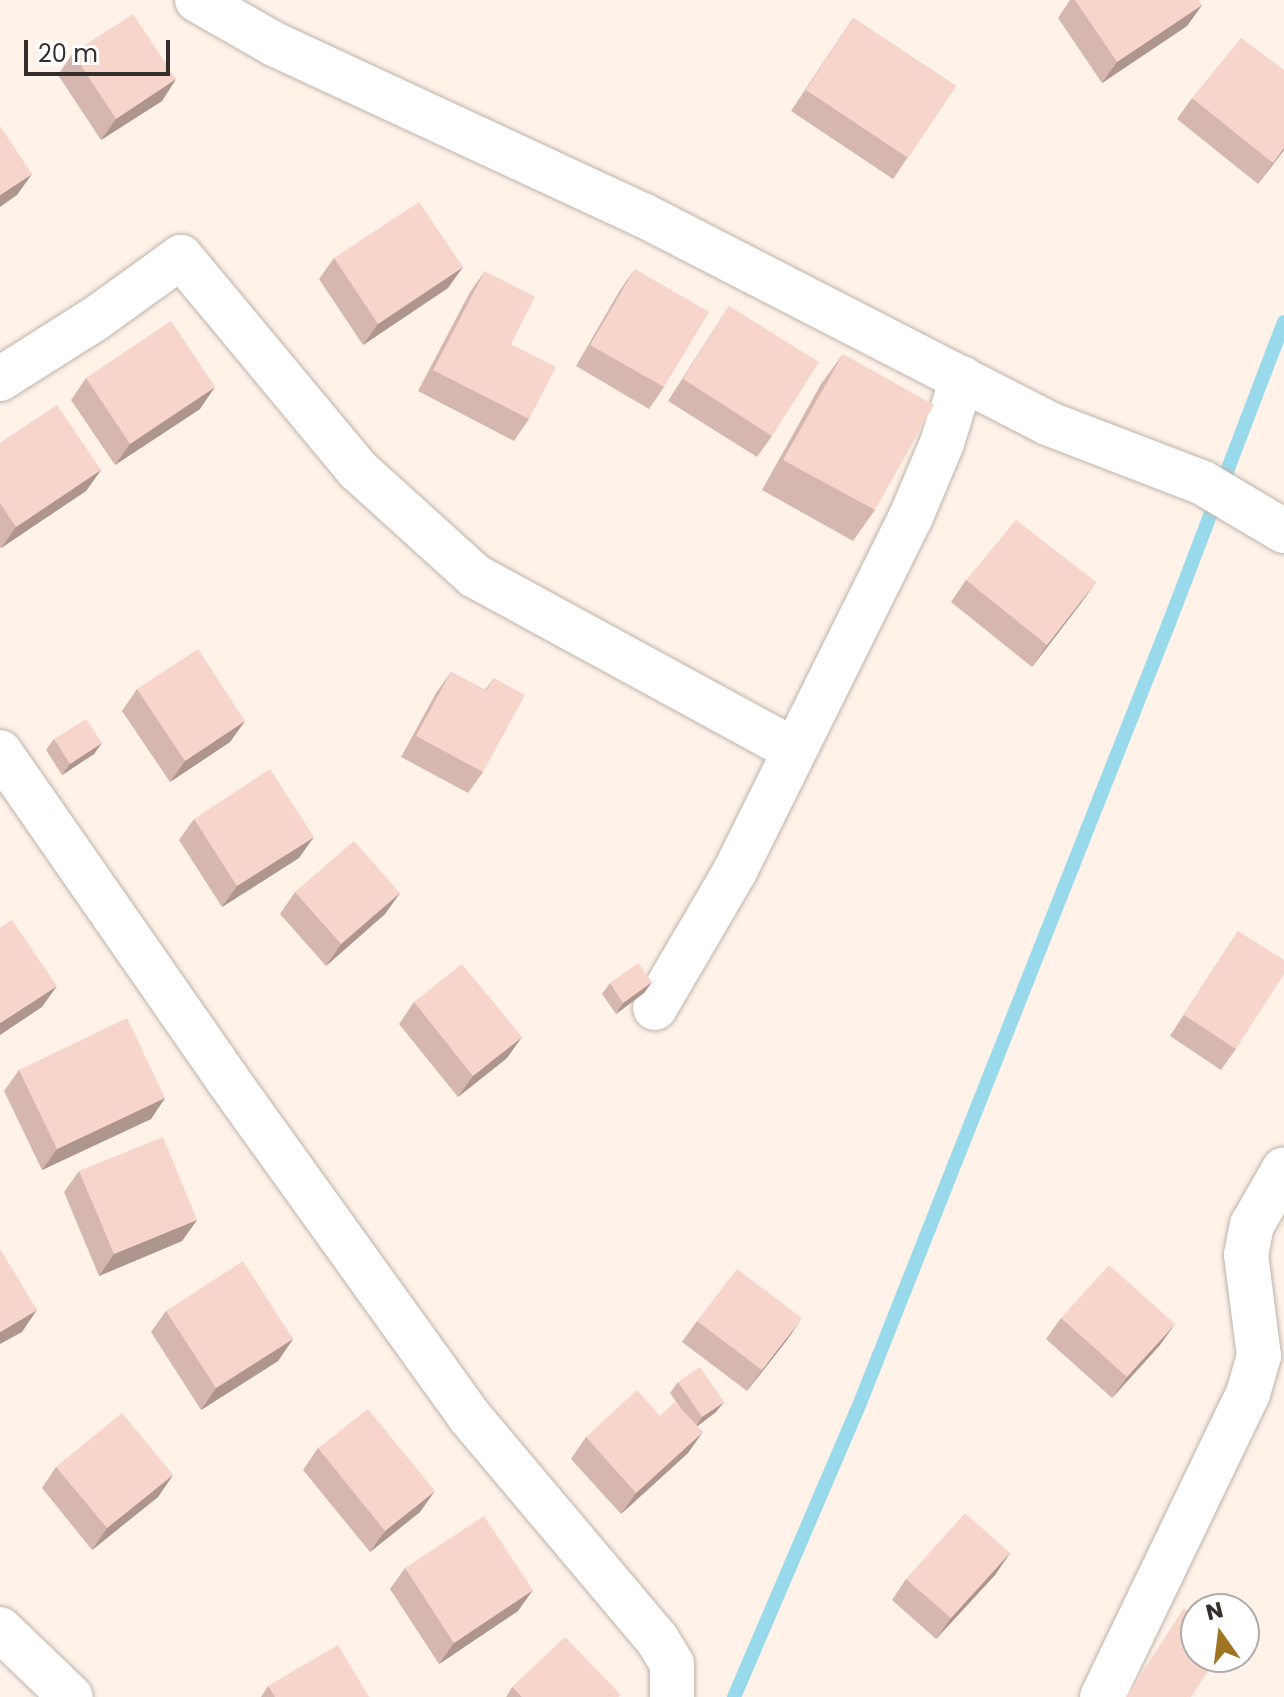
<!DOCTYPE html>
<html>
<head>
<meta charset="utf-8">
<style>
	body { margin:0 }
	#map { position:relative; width:1284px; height:1697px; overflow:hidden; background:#fef2e9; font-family:Poppins,sans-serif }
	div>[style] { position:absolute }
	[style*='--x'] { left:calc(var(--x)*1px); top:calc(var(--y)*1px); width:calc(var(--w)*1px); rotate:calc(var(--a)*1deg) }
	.stream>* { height:14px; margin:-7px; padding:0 7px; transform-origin:7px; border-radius:7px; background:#98d9eb }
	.roads { filter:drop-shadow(0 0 2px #beb3aa) drop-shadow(0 0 2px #beb3aa) }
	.minor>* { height:44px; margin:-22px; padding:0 22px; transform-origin:22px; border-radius:22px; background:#fff }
	.wall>* { inset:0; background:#d5b7af }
	.shaded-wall>* { inset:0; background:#ae958e }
	.building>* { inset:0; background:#f8d5cb }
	span { translate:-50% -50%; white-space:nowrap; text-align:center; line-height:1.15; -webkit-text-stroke:6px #fff; paint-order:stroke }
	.north { position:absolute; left:1180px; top:1593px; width:80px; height:80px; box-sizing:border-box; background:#fff; border:2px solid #aeacab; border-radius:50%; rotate:346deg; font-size:22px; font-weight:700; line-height:32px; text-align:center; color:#342f2c }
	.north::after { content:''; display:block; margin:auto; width:28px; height:36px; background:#9f7524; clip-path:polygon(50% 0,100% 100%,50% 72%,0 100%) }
	.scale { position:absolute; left:24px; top:40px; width:146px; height:36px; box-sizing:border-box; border:4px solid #342f2c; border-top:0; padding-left:10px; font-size:24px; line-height:28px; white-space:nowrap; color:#342f2c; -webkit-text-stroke:6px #fff; paint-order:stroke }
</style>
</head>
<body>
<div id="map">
	<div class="stream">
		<div style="--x:734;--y:1697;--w:320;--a:-66.8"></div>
		<div style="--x:860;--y:1403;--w:839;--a:-68.39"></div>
		<div style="--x:1169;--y:623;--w:322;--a:-69.1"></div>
	</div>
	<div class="roads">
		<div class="minor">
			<div style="--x:197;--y:0;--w:89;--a:29.7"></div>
			<div style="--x:274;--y:44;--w:407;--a:24.9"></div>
			<div style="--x:643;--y:215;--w:454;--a:27.2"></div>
			<div style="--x:1047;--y:423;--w:167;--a:21"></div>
			<div style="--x:1203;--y:483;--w:94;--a:30.7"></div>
			<div style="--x:0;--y:379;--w:112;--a:-32.3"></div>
			<div style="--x:95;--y:319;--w:106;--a:-35.8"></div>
			<div style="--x:181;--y:257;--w:277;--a:50.3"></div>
			<div style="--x:358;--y:470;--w:158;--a:42.2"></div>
			<div style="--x:475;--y:576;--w:363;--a:28.6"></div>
			<div style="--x:0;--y:752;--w:398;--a:55.2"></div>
			<div style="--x:227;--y:1079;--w:415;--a:54.3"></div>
			<div style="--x:469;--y:1416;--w:292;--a:49.9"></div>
			<div style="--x:657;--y:1639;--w:29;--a:59"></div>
			<div style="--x:672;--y:1664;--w:33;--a:90"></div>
			<div style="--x:655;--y:1008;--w:159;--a:-59.7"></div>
			<div style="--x:735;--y:871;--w:393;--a:-63.6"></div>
			<div style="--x:910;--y:519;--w:82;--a:-67.2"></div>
			<div style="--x:942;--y:443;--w:68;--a:-72.9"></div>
			<div style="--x:0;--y:1629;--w:98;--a:43.8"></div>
			<div style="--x:1102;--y:1697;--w:336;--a:-64.3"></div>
			<div style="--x:1248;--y:1394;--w:40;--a:-74"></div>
			<div style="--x:1259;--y:1356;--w:102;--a:-97.3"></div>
			<div style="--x:1246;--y:1255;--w:31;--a:-79"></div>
			<div style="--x:1252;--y:1225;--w:64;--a:-60.3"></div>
		</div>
	</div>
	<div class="wall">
		<div style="clip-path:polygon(1070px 0,1075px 0,1202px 5px,1187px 26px,1102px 83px,1058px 18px)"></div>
		<div style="clip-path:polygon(853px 18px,956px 86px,893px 179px,791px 111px)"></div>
		<div style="clip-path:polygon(73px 53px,176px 79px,162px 101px,101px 140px,58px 75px)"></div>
		<div style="clip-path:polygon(1192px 98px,1284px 150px,1258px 184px,1177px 119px)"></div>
		<div style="clip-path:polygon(334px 258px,448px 288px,363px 345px,319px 279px)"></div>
		<div style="clip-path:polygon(635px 269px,664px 387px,649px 409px,576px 366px,620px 290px)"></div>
		<div style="clip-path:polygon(485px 271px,511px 344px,529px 419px,514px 441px,418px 391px,470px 292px)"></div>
		<div style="clip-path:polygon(729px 306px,772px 436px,757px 457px,668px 401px)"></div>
		<div style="clip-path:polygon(843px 354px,875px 510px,853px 541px,762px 490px,821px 384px)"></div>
		<div style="clip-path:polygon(86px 378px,200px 409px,115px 465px,71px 400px)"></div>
		<div style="clip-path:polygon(0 443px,101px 470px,86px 491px,1px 548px,0 547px)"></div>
		<div style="clip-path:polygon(966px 580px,1096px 582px,1081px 603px,1032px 667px,951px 602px)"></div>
		<div style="clip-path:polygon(451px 672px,485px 690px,494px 678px,483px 772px,468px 793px,401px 757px,436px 693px)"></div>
		<div style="clip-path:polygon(137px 689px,245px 721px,230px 742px,170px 782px,122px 711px)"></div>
		<div style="clip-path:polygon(54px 739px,102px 743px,94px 754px,62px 775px,46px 750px)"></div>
		<div style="clip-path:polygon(194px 819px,299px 858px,222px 907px,179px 840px)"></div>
		<div style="clip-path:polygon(295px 892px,400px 893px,385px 914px,326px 966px,280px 914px)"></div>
		<div style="clip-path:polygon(1238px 931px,1236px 1049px,1221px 1070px,1170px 1036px)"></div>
		<div style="clip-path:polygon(652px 982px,644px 993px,616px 1014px,602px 994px,610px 983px)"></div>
		<div style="clip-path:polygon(414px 1002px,507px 1058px,458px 1097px,399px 1024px)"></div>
		<div style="clip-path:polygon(19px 1070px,165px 1098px,151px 1119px,42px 1170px,4px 1091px)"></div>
		<div style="clip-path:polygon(79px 1171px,197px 1220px,182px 1241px,99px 1276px,64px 1192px)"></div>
		<div style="clip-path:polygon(166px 1311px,293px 1339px,278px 1361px,201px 1410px,151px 1332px)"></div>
		<div style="clip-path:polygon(1061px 1318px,1160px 1345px,1112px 1398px,1046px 1339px)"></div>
		<div style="clip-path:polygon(697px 1321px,787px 1340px,747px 1391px,682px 1342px)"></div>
		<div style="clip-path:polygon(678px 1382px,716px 1412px,697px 1426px,688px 1453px,621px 1514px,571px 1459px,586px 1437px,682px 1410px,670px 1393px)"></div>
		<div style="clip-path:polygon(318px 1448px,420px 1512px,370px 1552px,303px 1470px)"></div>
		<div style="clip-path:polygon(56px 1467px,173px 1475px,158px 1497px,92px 1550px,42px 1488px)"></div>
		<div style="clip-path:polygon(1010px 1553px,995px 1575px,936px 1639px,892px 1600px,906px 1579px)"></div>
		<div style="clip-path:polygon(405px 1568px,518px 1611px,439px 1664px,390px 1589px)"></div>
		<div style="clip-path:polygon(268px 1686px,369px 1697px,261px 1697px)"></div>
		<div style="clip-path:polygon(512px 1687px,619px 1697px,506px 1697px)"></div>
	</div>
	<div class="shaded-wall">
		<div style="clip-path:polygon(1202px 5px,1187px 26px,1102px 83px,1117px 62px)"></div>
		<div style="clip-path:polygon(176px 79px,162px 101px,101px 140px,116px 119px)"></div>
		<div style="clip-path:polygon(1284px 148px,1284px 150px,1258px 184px,1273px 163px)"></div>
		<div style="clip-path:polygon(32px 174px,17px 195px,0 207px,0 195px)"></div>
		<div style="clip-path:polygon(463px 267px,448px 288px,363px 345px,378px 324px)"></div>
		<div style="clip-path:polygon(215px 387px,200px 409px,115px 465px,130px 444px)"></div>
		<div style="clip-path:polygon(101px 470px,86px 491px,1px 548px,16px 527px)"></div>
		<div style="clip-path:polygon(1096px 582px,1081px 603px,1032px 667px,1047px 645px)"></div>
		<div style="clip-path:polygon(245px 721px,230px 742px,170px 782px,185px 761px)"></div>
		<div style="clip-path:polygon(102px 743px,94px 754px,62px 775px,70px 764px)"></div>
		<div style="clip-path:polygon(314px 837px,299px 858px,222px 907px,237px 886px)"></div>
		<div style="clip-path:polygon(400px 893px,385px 914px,326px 966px,341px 944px)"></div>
		<div style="clip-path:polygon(652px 982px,644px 993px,616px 1014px,623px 1003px)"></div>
		<div style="clip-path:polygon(57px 986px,42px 1007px,0 1035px,0 1023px)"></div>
		<div style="clip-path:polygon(522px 1037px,507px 1058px,458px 1097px,473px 1076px)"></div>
		<div style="clip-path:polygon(165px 1098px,151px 1119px,42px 1170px,57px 1149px)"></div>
		<div style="clip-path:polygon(197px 1220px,182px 1241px,99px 1276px,114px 1254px)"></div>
		<div style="clip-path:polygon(37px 1310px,22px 1332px,0 1344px,0 1332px)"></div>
		<div style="clip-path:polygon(802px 1318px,787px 1340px,747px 1391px,762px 1370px)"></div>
		<div style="clip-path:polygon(1175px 1324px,1160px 1345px,1112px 1398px,1127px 1377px)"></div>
		<div style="clip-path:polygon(293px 1339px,278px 1361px,201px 1410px,216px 1388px)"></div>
		<div style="clip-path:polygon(724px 1402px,716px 1412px,695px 1428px,702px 1417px)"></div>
		<div style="clip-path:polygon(703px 1432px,688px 1453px,621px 1514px,636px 1493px)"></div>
		<div style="clip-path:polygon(173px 1475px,158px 1497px,92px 1550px,107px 1528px)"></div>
		<div style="clip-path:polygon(435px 1491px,420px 1512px,370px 1552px,385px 1531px)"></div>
		<div style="clip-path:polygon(1010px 1553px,995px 1575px,936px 1639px,951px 1618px)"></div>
		<div style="clip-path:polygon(533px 1590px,518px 1611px,439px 1664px,454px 1643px)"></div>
	</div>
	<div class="building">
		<div style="clip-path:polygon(1075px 0,1199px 0,1202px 5px,1117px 62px)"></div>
		<div style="clip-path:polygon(133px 14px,176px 79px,116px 119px,73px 53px)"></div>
		<div style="clip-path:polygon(853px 18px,956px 86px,908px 158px,806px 90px)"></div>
		<div style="clip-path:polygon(1241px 38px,1284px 70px,1284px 148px,1273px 163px,1192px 98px)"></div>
		<div style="clip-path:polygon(0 126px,32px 174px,0 195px)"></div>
		<div style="clip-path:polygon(419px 202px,463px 267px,378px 324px,334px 258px)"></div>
		<div style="clip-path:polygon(635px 269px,709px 312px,664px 387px,590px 345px)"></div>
		<div style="clip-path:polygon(485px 271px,535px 297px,511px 344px,556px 367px,529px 419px,433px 370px)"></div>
		<div style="clip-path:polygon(729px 306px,819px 362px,772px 436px,683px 379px)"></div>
		<div style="clip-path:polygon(171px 321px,215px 387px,130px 444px,86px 378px)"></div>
		<div style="clip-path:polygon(843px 354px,934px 405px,875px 510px,783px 460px)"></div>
		<div style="clip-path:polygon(57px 405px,101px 470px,16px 527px,0 503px,0 443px)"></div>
		<div style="clip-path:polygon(1016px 520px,1096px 582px,1047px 645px,966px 580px)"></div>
		<div style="clip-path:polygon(198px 649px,245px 721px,185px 761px,137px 689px)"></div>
		<div style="clip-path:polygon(451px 672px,486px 691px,494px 678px,525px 695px,483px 772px,416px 736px)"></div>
		<div style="clip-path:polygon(86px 719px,102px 743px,70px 764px,54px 739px)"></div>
		<div style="clip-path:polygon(270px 769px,314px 837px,237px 886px,194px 819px)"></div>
		<div style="clip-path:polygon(354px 841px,400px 893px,341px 944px,295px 892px)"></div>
		<div style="clip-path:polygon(12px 920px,57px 986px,0 1023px,0 928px)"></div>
		<div style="clip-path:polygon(1238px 931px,1284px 960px,1284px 974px,1236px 1049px,1184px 1015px)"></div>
		<div style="clip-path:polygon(638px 963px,652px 982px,623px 1003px,610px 983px)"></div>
		<div style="clip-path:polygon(462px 964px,522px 1037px,473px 1076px,414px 1002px)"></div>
		<div style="clip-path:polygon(127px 1018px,165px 1098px,57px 1149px,19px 1070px)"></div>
		<div style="clip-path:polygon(163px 1137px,197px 1220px,114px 1254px,79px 1171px)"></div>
		<div style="clip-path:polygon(0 1249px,37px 1310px,0 1332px)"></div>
		<div style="clip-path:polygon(243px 1261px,293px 1339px,216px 1388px,166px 1311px)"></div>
		<div style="clip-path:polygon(1109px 1265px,1175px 1324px,1127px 1377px,1061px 1318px)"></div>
		<div style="clip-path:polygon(737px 1269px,802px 1318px,762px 1370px,697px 1321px)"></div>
		<div style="clip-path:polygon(700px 1367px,724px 1402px,702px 1417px,678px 1382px)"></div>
		<div style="clip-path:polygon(637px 1390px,660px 1416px,675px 1402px,703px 1432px,636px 1493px,586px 1437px)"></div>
		<div style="clip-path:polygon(368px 1409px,435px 1491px,385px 1531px,318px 1448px)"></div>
		<div style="clip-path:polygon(122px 1413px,173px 1475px,107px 1528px,56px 1467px)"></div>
		<div style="clip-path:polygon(965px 1513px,1010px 1553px,951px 1618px,906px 1579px)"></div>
		<div style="clip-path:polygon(484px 1516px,533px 1590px,454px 1643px,405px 1568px)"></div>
		<div style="clip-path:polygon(1184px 1608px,1196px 1616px,1196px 1657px,1217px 1657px,1191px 1697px,1126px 1697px)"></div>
		<div style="clip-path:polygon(565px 1637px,621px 1695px,618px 1697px,522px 1697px,512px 1687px)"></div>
		<div style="clip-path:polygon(338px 1645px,369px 1697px,275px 1697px,268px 1686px)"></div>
	</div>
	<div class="north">N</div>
	<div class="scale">20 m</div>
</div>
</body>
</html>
